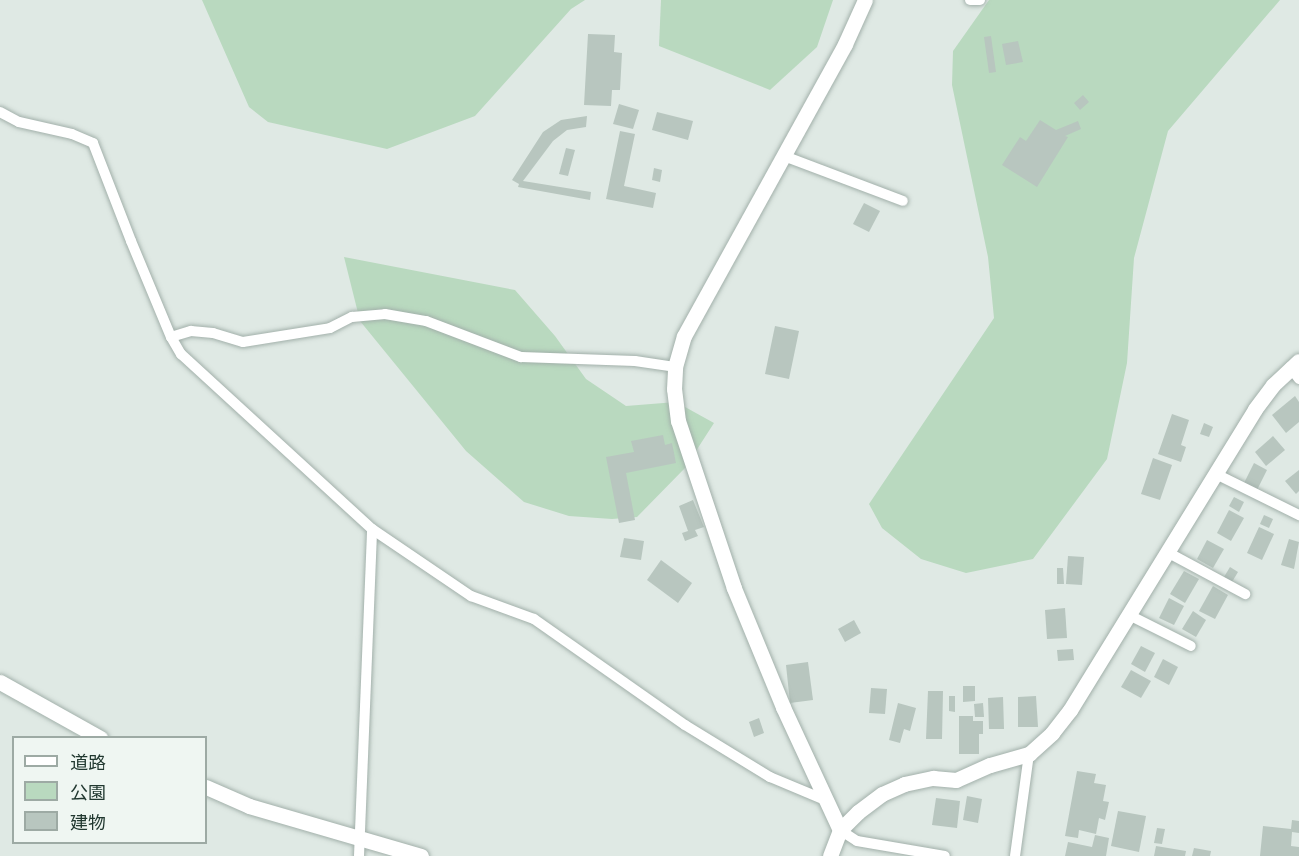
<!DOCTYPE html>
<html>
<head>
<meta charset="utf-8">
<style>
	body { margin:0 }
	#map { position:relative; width:1299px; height:856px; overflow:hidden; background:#dfe9e4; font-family:"Roboto Condensed","Noto Sans JP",sans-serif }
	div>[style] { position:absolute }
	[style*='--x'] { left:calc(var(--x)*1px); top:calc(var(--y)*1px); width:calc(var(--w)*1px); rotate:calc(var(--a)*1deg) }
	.green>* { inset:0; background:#b9d9bf }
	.building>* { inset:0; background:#b8c6bf }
	.roads { filter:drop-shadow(0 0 2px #a2b0aa) drop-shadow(0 0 2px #a2b0aa) }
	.street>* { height:10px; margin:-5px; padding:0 5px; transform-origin:5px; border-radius:5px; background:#fff }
	.secondary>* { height:15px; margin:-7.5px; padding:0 7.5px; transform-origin:7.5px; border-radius:7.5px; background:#fff }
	span { translate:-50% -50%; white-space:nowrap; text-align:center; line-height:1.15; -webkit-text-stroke:4.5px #eff6f2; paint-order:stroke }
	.legend { position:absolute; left:12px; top:736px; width:195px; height:108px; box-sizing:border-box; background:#eff6f2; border:2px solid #9daaa4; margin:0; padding:8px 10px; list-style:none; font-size:18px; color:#213830 }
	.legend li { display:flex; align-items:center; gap:12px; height:30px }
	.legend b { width:30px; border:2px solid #9daaa4 }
</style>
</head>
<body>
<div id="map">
	<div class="green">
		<div style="clip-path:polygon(202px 0,585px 0,571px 9px,475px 116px,387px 149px,268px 122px,249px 107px)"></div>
		<div style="clip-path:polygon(661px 0,833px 0,817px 47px,770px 90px,659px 46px)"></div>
		<div style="clip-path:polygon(989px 0,1280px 0,1168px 131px,1134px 258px,1127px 363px,1107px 459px,1033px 559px,966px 573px,921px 559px,882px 528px,869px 504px,994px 318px,988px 257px,952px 85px,953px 51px)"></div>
		<div style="clip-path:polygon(344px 257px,515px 290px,555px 336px,586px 379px,626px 406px,676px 402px,714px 423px,685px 468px,637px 517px,612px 519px,569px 516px,524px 502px,466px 451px,360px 321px)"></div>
	</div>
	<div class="building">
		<div style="clip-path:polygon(588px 34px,615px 35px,614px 52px,622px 53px,620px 90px,612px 90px,611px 106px,584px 105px)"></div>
		<div style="clip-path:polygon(991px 36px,996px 72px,989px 73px,984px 37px)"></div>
		<div style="clip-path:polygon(1018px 41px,1023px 62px,1006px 65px,1002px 44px)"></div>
		<div style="clip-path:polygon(1083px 95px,1089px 102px,1080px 110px,1074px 103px)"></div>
		<div style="clip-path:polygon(619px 104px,639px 110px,633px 129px,613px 124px)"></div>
		<div style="clip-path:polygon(657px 112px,693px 121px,688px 140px,652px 130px)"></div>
		<div style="clip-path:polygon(587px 116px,586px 127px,567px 130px,553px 141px,523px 181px,591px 192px,590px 200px,518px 187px,519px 184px,512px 180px,543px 132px,561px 120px)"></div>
		<div style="clip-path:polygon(1040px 120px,1056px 130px,1078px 121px,1081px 129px,1065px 136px,1068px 137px,1037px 187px,1002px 165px,1020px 137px,1026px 141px)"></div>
		<div style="clip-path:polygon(620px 131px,635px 134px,624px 186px,656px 193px,653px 208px,606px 199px)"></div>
		<div style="clip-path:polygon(566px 148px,575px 150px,568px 176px,559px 174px)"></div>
		<div style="clip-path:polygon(654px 168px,662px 170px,660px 182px,652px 180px)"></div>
		<div style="clip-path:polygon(864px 203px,880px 211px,869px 232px,853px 224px)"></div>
		<div style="clip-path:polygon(775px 326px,799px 331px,789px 379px,765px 374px)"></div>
		<div style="clip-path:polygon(1295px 396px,1299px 402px,1299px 422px,1286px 433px,1272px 415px)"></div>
		<div style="clip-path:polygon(1172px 414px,1189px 420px,1181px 445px,1186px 447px,1181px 462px,1158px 454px)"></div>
		<div style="clip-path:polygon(1204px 423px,1213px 427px,1209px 437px,1200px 434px)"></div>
		<div style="clip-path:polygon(663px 435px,665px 445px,672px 443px,676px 463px,626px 473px,635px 520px,619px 523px,606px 457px,634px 452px,631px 441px)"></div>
		<div style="clip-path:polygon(1273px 436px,1285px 450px,1266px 466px,1255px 452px)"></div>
		<div style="clip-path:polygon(1153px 458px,1172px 465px,1160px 500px,1141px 494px)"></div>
		<div style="clip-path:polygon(1254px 463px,1267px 470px,1257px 490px,1244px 483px)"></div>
		<div style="clip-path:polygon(1299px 470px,1299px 491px,1296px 494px,1285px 481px)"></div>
		<div style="clip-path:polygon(1234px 497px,1244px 502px,1239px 512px,1229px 506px)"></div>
		<div style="clip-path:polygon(693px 500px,704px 527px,695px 530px,698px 536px,685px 541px,682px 533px,688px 531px,679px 506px)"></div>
		<div style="clip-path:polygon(1229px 510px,1244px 518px,1231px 541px,1217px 533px)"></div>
		<div style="clip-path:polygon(1264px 515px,1273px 519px,1269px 528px,1260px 524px)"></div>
		<div style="clip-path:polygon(1259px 527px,1274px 534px,1262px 560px,1247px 553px)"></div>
		<div style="clip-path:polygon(624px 538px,644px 541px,641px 560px,620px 557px)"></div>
		<div style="clip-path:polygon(1289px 539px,1299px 542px,1294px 569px,1281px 565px)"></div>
		<div style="clip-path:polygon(1207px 540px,1224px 549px,1213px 568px,1197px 559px)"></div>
		<div style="clip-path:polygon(1068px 556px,1084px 557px,1082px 585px,1066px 584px)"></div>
		<div style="clip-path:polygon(661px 560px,692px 583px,678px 603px,647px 580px)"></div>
		<div style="clip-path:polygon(1230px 567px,1238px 572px,1232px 582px,1224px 577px)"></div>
		<div style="clip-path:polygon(1057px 568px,1063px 568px,1064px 584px,1057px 584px)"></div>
		<div style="clip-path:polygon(1184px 571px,1199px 579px,1185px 603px,1170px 594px)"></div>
		<div style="clip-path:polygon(1213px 586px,1228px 595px,1215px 619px,1199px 611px)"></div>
		<div style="clip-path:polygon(1169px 598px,1184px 606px,1174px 625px,1159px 618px)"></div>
		<div style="clip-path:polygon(1065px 608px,1067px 638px,1047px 639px,1045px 610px)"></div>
		<div style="clip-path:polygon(1193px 611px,1206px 620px,1196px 637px,1182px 629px)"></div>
		<div style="clip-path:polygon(854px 620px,861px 633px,845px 642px,838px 629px)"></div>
		<div style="clip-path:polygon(1141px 646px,1155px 653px,1145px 672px,1131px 664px)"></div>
		<div style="clip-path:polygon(1073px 649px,1074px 660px,1058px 661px,1057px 650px)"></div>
		<div style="clip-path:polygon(1163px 659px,1178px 667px,1169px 685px,1154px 677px)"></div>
		<div style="clip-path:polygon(808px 662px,813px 700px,790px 703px,786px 665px)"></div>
		<div style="clip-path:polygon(1131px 670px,1151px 681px,1141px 698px,1121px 687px)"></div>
		<div style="clip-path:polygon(963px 686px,975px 686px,975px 701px,963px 702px)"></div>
		<div style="clip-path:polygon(871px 688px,887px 689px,885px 714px,869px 713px)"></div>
		<div style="clip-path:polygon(928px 691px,943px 691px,942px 739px,926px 739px)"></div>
		<div style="clip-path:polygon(949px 696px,955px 696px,955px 712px,949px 711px)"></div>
		<div style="clip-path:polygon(1036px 696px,1038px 727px,1018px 727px,1018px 697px)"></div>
		<div style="clip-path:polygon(1003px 697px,1004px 729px,989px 729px,988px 698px)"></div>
		<div style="clip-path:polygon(898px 703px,916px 708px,910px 731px,904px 729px,900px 743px,889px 740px)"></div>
		<div style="clip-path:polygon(983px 703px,984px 717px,975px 717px,974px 704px)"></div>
		<div style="clip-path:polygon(959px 716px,973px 716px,973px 721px,983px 721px,983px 734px,979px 734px,979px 754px,959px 754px)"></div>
		<div style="clip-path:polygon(759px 718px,764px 733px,754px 737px,749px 722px)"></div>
		<div style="clip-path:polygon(1077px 771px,1096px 774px,1094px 783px,1106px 785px,1103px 801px,1109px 802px,1105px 820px,1099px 818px,1096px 834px,1079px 830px,1078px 838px,1065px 836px)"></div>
		<div style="clip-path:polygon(967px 796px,982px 799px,978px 823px,963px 820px)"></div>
		<div style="clip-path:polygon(936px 798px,960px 801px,957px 828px,932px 825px)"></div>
		<div style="clip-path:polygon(1118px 811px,1146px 816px,1139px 852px,1111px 846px)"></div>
		<div style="clip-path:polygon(1292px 820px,1299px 821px,1299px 833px,1292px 832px,1291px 846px,1299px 847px,1299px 856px,1260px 856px,1263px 826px,1291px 829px)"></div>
		<div style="clip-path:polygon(1157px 828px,1165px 829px,1162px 844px,1154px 843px)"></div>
		<div style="clip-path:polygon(1095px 835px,1109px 838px,1106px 856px,1065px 856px,1068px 842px,1092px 847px)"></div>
		<div style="clip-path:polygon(1156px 846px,1186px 851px,1185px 856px,1154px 856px)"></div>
		<div style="clip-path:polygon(1194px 848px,1211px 851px,1210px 856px,1192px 856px)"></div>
	</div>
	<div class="roads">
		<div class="street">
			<div style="--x:970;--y:0;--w:10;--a:0"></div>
			<div style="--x:0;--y:112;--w:21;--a:28"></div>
			<div style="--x:19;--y:122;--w:54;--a:12.8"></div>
			<div style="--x:72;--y:134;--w:23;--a:23"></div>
			<div style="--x:93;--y:143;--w:105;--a:68.8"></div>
			<div style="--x:131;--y:241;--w:104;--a:67.4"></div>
			<div style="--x:171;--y:337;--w:20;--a:60"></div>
			<div style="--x:181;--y:354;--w:259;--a:42.5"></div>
			<div style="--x:372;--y:529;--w:120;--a:34.1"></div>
			<div style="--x:471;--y:596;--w:67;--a:20.1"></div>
			<div style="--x:534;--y:619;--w:184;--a:35.1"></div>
			<div style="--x:685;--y:725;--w:100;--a:31.5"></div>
			<div style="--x:770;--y:777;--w:60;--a:22.7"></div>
			<div style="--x:784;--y:156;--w:127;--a:20.7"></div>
			<div style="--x:171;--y:337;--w:21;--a:-17"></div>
			<div style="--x:191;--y:331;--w:22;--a:5"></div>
			<div style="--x:213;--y:333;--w:31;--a:17"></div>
			<div style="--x:243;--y:342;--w:88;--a:-9.1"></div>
			<div style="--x:330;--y:328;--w:25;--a:-27"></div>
			<div style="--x:352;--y:317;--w:33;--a:-5"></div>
			<div style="--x:385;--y:314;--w:42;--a:9.7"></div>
			<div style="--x:426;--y:321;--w:102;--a:20.8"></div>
			<div style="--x:521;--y:357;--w:114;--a:2"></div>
			<div style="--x:635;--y:361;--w:40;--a:8.5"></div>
			<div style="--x:1290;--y:367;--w:15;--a:53"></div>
			<div style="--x:1216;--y:474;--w:93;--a:26.3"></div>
			<div style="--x:1167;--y:552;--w:89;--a:28.3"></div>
			<div style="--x:1129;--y:615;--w:69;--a:26.6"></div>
			<div style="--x:840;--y:830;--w:20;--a:33"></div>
			<div style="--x:857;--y:841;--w:89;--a:9.7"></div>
			<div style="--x:359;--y:856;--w:327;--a:-87.7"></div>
			<div style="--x:1015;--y:856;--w:103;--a:-82.2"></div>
		</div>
		<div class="secondary">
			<div style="--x:0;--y:682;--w:115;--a:29.2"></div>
			<div style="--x:206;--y:787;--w:47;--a:23.8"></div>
			<div style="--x:249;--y:806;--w:179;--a:16.2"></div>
			<div style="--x:840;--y:830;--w:136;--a:-114.9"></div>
			<div style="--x:783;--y:707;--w:129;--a:-112.4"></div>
			<div style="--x:734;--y:588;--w:176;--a:-108.5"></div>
			<div style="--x:678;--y:421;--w:32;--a:-97"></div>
			<div style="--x:674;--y:389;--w:22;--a:-87"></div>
			<div style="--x:675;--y:367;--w:32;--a:-74"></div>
			<div style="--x:684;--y:336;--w:333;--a:-61.1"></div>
			<div style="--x:845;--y:44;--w:48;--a:-65.6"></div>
			<div style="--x:830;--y:856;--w:28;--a:-69"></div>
			<div style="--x:840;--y:830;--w:25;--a:-45"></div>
			<div style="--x:858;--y:812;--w:30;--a:-37"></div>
			<div style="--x:882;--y:794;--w:24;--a:-24"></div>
			<div style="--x:904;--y:784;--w:30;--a:-12"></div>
			<div style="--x:933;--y:778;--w:23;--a:5"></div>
			<div style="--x:956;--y:780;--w:37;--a:-24"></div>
			<div style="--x:990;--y:765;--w:41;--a:-15.8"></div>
			<div style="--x:1029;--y:754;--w:31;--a:-42"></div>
			<div style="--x:1052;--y:733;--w:29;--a:-52"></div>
			<div style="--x:1070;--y:710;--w:353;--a:-58.4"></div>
			<div style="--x:1255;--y:409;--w:30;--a:-53"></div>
			<div style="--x:1273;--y:385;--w:35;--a:-43"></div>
		</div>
	</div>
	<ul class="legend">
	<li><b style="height:8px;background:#fff"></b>道路</li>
	<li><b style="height:16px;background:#b9d9bf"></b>公園</li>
	<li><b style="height:16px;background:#b8c6bf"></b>建物</li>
	</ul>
</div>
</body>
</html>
